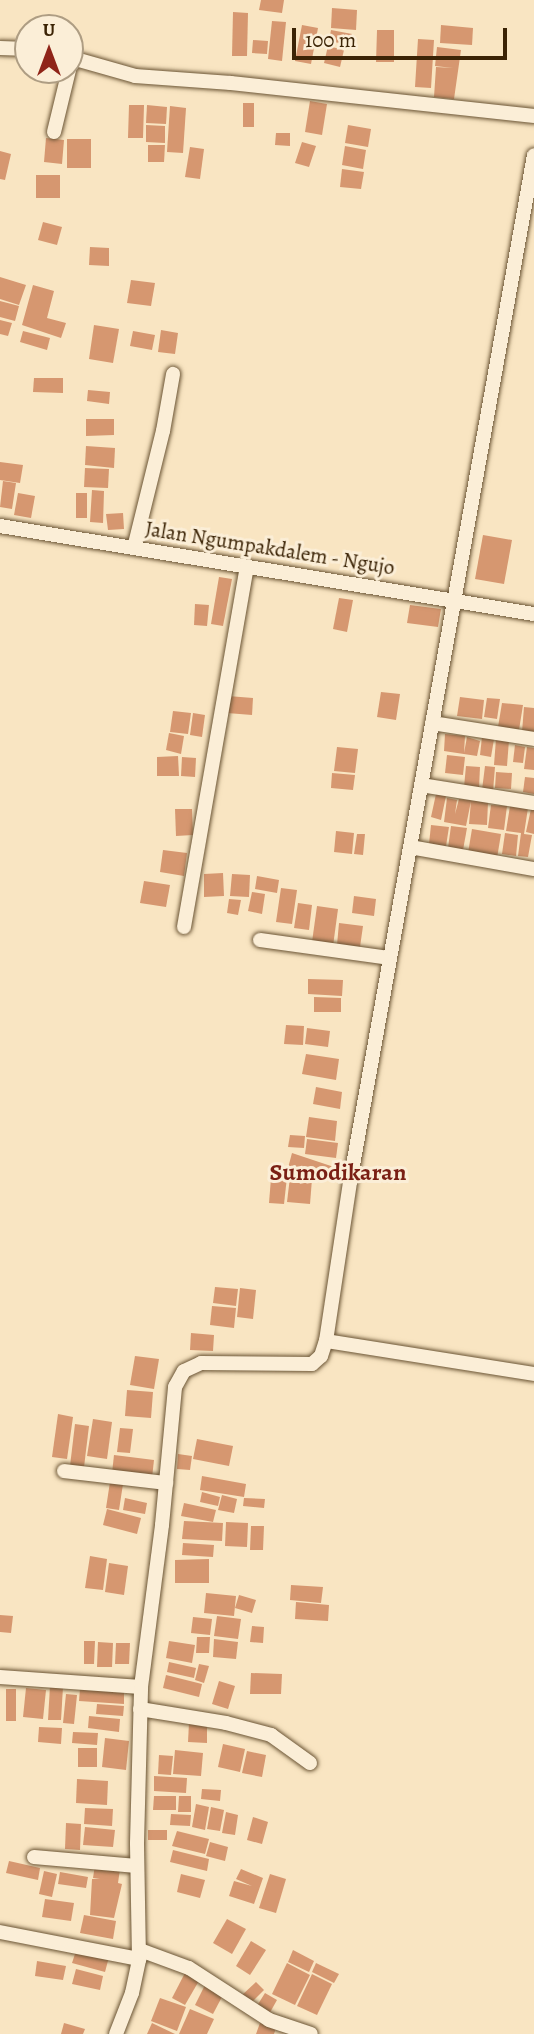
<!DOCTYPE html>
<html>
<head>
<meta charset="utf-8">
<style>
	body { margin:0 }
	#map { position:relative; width:534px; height:2034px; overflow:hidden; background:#f9e5c2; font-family:Alegreya,serif }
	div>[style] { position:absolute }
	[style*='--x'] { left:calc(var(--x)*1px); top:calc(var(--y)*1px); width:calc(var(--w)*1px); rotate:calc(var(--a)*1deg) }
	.building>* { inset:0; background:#d69770 }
	.roads { filter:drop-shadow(0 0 2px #6a5434) drop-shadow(0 0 2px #6a5434) }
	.minor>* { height:14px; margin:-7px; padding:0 7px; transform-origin:7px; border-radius:7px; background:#fbeed7 }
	span { translate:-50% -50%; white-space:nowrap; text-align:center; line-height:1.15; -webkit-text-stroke:6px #fbeed7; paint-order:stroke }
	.street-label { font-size:21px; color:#3b2305 }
	.quarter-label { font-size:24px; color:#7a1f14; font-weight:700 }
	.north { position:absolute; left:14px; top:14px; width:70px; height:70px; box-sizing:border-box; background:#fbeed7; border:2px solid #ae9d83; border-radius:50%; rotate:0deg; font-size:19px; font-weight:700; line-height:28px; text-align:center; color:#3b2305 }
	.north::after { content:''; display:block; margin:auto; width:24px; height:32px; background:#8f2418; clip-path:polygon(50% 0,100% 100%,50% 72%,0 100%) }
	.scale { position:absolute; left:292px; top:28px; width:215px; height:32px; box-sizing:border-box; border:4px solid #3b2305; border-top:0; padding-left:9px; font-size:21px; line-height:24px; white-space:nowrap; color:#3b2305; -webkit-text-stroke:5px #fbeed7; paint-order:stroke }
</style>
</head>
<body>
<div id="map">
	<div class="building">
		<div style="clip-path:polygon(261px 0,284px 0,282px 13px,259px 10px)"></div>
		<div style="clip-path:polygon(332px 8px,357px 10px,356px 30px,331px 28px)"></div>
		<div style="clip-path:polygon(233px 12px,248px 13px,247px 56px,232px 56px)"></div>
		<div style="clip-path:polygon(272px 21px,286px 22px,282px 61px,268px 59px)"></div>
		<div style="clip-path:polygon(302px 25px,318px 28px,311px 64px,295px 61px)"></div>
		<div style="clip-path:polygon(441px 25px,473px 28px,472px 45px,440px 43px)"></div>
		<div style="clip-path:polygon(331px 30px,352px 34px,350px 45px,329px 41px)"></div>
		<div style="clip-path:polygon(377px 30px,394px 30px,394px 62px,376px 62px)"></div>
		<div style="clip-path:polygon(418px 39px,434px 40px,431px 88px,415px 87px)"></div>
		<div style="clip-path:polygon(253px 40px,268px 41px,267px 54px,252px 53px)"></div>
		<div style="clip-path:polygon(328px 46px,344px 50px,340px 67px,324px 63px)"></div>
		<div style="clip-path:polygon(437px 47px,461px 50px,454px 99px,434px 97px,436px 67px,453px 68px,435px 66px)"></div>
		<div style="clip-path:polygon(310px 101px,327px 104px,322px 135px,305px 132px)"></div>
		<div style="clip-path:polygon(243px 103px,254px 103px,254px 127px,243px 127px)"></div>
		<div style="clip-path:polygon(129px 105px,144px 105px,143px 138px,128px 138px)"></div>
		<div style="clip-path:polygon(147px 105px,167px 107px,166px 124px,146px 123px)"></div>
		<div style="clip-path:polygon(170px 106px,186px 108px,183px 153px,167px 152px)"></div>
		<div style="clip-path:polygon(146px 125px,165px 126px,165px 143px,146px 142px)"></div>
		<div style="clip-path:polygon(348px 125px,371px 129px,368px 147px,345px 143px)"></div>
		<div style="clip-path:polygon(276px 133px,290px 133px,290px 146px,275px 145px)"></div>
		<div style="clip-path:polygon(46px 138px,64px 140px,62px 164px,44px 162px)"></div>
		<div style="clip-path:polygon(67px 139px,91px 139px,91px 168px,67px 168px)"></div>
		<div style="clip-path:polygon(302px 142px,316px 146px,309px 167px,295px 163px)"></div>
		<div style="clip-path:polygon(148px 145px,165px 145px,164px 162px,148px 162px)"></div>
		<div style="clip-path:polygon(345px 146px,366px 150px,363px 169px,342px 165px)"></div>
		<div style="clip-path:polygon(190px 147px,204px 149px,200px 179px,185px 177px)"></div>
		<div style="clip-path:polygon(0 151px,11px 154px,5px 180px,0 179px)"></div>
		<div style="clip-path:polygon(342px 169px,364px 172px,361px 189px,340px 187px)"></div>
		<div style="clip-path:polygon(36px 175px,60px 175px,60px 198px,36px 198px)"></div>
		<div style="clip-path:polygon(43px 222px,62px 227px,57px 245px,38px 240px)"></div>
		<div style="clip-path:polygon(90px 247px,109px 248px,109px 266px,89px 265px)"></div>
		<div style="clip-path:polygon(0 277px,26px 285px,19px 305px,0 299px)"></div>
		<div style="clip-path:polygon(131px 280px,155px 283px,151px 306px,127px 303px)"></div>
		<div style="clip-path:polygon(33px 285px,54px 291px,47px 318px,66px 323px,61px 338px,22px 325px)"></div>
		<div style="clip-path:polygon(0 301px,19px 306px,15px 321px,0 317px)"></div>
		<div style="clip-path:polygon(0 320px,12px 323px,8px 336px,0 334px)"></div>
		<div style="clip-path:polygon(94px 325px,119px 329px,113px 363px,89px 359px)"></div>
		<div style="clip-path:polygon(161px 330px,178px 333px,175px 354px,158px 352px)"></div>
		<div style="clip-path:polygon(23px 331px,50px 338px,47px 350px,20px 342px)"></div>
		<div style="clip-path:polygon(133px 331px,155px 335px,152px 350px,130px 346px)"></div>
		<div style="clip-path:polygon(34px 378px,63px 378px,63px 393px,33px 392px)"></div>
		<div style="clip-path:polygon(88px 390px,110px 392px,109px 404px,87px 401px)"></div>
		<div style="clip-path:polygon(86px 419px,114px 419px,114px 435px,86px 436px)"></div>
		<div style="clip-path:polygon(86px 446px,115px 448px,114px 468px,85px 465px)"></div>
		<div style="clip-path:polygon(0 462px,23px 465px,20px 483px,0 480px)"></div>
		<div style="clip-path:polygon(85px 468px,109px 469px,108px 488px,84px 487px)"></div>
		<div style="clip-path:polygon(3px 481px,16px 483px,12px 509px,0 507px)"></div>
		<div style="clip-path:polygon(92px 490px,104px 491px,103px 523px,90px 522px)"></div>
		<div style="clip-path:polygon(18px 493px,35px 496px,31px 518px,14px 515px)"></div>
		<div style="clip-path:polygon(76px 493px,87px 493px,87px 518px,76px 518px)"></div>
		<div style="clip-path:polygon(123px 513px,124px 529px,108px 530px,106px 514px)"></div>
		<div style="clip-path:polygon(483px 535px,512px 540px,504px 584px,475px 579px)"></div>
		<div style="clip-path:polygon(219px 577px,232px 579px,223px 626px,211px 624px)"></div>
		<div style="clip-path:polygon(339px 598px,353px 600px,347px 632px,333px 629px)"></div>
		<div style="clip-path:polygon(195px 604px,209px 605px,207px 626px,194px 625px)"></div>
		<div style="clip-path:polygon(410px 605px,441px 609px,438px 627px,407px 623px)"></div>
		<div style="clip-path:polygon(381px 692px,400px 694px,396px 720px,377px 717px)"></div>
		<div style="clip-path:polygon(228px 696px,253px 698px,252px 715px,227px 713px)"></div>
		<div style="clip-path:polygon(460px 697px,484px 700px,482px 719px,457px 716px)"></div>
		<div style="clip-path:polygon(487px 698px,500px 699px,497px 719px,484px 717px)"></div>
		<div style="clip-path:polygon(502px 703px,523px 705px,519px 730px,498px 727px)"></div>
		<div style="clip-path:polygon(524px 707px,534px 708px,534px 733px,522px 732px)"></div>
		<div style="clip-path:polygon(173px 711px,191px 713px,188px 734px,170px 732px)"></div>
		<div style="clip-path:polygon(193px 713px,205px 715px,202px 737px,190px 735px)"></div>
		<div style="clip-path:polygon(169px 733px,184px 736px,181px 754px,166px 750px)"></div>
		<div style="clip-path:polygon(445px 734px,465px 736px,464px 753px,467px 737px,480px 741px,477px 756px,444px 751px)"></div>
		<div style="clip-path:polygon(482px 737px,494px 739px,491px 757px,480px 755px)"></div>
		<div style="clip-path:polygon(496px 739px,509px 740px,507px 766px,494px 765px)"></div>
		<div style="clip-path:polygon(515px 745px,525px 747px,523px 763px,513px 762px)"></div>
		<div style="clip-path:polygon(337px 747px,358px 749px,355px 773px,334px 771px)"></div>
		<div style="clip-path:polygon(527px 747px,534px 748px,534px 770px,524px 769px)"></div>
		<div style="clip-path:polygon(447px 755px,465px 757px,463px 775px,445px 773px)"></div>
		<div style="clip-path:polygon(178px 756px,179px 776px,157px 776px,157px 757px)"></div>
		<div style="clip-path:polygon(182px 757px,196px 758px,195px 777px,181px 776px)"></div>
		<div style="clip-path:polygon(466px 766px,480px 767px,479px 788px,464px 787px)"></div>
		<div style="clip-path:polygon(485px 766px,495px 767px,493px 791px,482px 790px)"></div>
		<div style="clip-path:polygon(496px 772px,512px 773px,511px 789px,495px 788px)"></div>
		<div style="clip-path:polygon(332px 773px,355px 775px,353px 790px,331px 788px)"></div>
		<div style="clip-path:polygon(525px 777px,534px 778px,534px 794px,523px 792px)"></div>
		<div style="clip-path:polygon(436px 794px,446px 796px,441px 820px,431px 817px)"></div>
		<div style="clip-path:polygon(447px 798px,457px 800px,455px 814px,459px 799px,488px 802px,487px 825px,469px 824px,471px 801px,466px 826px,444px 822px)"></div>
		<div style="clip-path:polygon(491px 805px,507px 806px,504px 830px,488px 828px)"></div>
		<div style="clip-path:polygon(510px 806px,528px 808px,524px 834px,532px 835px,528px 857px,518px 856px,521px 833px,506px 831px)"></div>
		<div style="clip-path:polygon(175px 809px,192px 809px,193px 835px,176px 836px)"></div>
		<div style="clip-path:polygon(531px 809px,534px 809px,534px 834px,526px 832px)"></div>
		<div style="clip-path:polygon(431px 825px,449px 827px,446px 846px,429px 844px)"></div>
		<div style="clip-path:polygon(451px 826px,467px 828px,463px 850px,448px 848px)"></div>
		<div style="clip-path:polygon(472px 829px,501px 834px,497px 858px,468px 853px)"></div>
		<div style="clip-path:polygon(336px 831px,354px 833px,352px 854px,334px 852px)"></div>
		<div style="clip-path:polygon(505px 833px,518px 835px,516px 856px,502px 854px)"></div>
		<div style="clip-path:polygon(357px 834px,365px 834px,363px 855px,354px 854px)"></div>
		<div style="clip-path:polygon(163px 850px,187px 853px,184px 876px,160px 872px)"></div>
		<div style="clip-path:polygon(223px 873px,224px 896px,204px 897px,204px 874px)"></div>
		<div style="clip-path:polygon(232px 874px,250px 875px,249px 897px,230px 896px)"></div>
		<div style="clip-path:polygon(257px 876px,279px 880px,277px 893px,255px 889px)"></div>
		<div style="clip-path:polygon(144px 881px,170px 885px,166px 907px,140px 903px)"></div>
		<div style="clip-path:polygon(281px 888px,297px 890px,292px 924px,276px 922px)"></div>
		<div style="clip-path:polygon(252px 892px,265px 894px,262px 914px,248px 911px)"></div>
		<div style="clip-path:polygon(354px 896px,376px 899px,374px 916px,352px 913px)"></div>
		<div style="clip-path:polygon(229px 899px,241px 900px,238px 915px,227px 913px)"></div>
		<div style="clip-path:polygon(298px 903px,312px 905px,309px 930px,294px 928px)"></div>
		<div style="clip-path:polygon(317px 906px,338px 909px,333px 946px,312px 942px)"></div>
		<div style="clip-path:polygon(339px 923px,363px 926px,360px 947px,337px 945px)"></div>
		<div style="clip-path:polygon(308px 979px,343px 980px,342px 996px,308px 994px)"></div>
		<div style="clip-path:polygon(314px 997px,341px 998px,341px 1012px,314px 1012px)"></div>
		<div style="clip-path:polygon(286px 1025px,304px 1026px,303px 1045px,284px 1044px)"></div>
		<div style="clip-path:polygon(307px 1028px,330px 1031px,328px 1047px,305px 1044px)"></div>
		<div style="clip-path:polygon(306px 1054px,339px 1059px,336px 1080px,302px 1074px)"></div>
		<div style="clip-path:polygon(316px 1087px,342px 1092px,340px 1109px,313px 1104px)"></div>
		<div style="clip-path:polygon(309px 1117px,337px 1121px,335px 1141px,306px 1137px)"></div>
		<div style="clip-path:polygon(290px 1135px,305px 1136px,304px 1148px,288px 1147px)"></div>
		<div style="clip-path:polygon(307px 1139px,338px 1143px,336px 1158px,305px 1154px)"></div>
		<div style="clip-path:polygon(292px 1153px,334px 1167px,330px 1181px,288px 1168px)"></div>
		<div style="clip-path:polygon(272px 1166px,288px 1168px,284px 1204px,269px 1203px)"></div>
		<div style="clip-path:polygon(290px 1177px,312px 1179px,310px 1204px,287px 1202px)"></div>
		<div style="clip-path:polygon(215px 1287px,238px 1289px,236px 1306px,213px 1303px)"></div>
		<div style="clip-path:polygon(240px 1288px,256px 1290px,253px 1319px,237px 1317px)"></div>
		<div style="clip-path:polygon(212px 1306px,236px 1308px,234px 1328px,210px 1325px)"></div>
		<div style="clip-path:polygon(191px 1333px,214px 1335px,213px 1351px,190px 1350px)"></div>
		<div style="clip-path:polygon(135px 1356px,159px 1359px,154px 1389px,130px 1385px)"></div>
		<div style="clip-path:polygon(127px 1390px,153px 1392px,151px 1418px,125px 1416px)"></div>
		<div style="clip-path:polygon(58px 1414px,73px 1417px,67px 1459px,52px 1457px)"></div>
		<div style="clip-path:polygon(93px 1419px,112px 1422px,107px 1459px,87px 1456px)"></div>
		<div style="clip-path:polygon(75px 1424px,89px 1426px,84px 1467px,70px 1466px)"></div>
		<div style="clip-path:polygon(120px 1428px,133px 1429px,130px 1453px,117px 1452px)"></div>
		<div style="clip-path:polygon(197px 1439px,233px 1446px,229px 1466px,193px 1459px)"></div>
		<div style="clip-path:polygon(178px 1454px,192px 1456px,190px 1470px,177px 1469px)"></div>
		<div style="clip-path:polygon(114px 1455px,154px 1460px,152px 1478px,112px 1473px)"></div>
		<div style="clip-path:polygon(202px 1476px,246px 1484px,244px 1497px,200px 1490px)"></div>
		<div style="clip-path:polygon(110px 1482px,123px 1484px,119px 1510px,106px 1508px)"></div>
		<div style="clip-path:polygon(202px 1492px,220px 1497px,218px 1506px,200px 1502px)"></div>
		<div style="clip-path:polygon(222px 1495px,237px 1499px,234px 1513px,218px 1510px)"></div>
		<div style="clip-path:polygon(125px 1498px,147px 1503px,145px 1514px,123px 1510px)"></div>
		<div style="clip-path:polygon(244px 1498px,265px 1499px,264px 1508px,243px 1506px)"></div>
		<div style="clip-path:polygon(184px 1503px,216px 1510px,213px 1522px,181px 1516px)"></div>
		<div style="clip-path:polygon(107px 1509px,141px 1518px,137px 1534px,103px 1525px)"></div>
		<div style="clip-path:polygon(184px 1521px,223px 1523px,222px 1541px,182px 1539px)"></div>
		<div style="clip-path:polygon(226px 1522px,248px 1523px,247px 1547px,225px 1546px)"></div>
		<div style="clip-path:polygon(251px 1526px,264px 1526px,263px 1550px,250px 1550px)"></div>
		<div style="clip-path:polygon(183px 1543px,214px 1545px,213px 1557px,182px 1555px)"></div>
		<div style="clip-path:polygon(90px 1556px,107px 1559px,103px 1590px,85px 1588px)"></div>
		<div style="clip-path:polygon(209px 1559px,209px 1583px,175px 1583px,175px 1560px)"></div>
		<div style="clip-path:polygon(109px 1563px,128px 1566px,124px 1595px,105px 1592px)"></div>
		<div style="clip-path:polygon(291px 1585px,323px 1587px,321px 1603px,290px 1600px)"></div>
		<div style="clip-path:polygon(206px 1593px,236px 1596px,234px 1616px,204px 1613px)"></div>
		<div style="clip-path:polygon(239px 1595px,256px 1600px,252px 1613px,235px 1608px)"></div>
		<div style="clip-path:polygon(296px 1602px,329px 1605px,328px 1621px,295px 1619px)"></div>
		<div style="clip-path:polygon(0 1615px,13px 1616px,11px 1633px,0 1632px)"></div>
		<div style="clip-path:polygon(217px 1616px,241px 1619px,238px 1639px,214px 1636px)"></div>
		<div style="clip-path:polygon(193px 1617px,212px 1619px,210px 1635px,191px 1633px)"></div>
		<div style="clip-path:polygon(252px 1626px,264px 1627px,263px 1643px,250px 1642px)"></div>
		<div style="clip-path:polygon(197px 1637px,210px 1637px,209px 1653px,196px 1653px)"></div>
		<div style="clip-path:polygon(214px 1639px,238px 1642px,236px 1659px,213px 1657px)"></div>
		<div style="clip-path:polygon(84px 1641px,95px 1641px,94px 1664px,84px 1664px)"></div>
		<div style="clip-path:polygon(169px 1641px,195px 1645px,192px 1663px,166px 1658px)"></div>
		<div style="clip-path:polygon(98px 1642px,113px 1643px,112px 1667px,97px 1667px)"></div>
		<div style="clip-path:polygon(116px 1643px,130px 1643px,129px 1664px,115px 1664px)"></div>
		<div style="clip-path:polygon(169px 1662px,196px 1668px,194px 1678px,167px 1672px)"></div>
		<div style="clip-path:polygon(199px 1664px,209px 1666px,204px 1683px,195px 1680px)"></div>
		<div style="clip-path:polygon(251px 1673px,282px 1674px,281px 1694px,250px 1694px)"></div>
		<div style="clip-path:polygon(166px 1675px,202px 1684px,199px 1697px,163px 1688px)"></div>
		<div style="clip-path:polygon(219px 1681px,235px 1686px,228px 1709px,212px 1704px)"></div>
		<div style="clip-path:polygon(50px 1686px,63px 1687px,61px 1720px,48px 1720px)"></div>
		<div style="clip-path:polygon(26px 1688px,46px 1690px,43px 1719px,23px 1717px)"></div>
		<div style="clip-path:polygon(6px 1689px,16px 1689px,16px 1721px,6px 1721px)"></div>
		<div style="clip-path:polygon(80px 1689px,124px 1691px,124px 1704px,79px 1701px)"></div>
		<div style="clip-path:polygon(66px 1694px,77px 1695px,74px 1724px,63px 1723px)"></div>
		<div style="clip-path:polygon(97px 1704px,124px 1706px,123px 1716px,96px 1714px)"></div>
		<div style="clip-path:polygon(89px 1716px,120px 1719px,119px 1732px,88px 1728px)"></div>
		<div style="clip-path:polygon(189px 1723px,207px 1724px,207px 1743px,188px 1742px)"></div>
		<div style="clip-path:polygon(39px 1727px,62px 1728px,61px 1744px,38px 1742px)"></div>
		<div style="clip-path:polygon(73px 1732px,98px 1733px,97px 1745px,72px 1743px)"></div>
		<div style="clip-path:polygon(105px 1738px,129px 1741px,126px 1770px,102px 1767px)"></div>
		<div style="clip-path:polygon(223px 1744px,245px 1749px,240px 1772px,218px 1767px)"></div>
		<div style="clip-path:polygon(78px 1748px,97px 1748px,97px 1767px,78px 1767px)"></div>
		<div style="clip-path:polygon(175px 1750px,203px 1753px,201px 1776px,173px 1774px)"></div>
		<div style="clip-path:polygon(247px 1751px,266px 1755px,262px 1777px,242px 1773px)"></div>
		<div style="clip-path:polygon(159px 1755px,173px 1756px,171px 1775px,158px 1774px)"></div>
		<div style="clip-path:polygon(154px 1776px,187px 1778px,186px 1793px,154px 1791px)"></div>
		<div style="clip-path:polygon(77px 1779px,108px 1781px,107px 1805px,76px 1803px)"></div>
		<div style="clip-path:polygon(202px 1789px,221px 1790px,220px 1801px,201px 1799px)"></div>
		<div style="clip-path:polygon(154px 1796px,176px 1796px,176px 1810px,153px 1810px)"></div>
		<div style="clip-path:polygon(179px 1796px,191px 1796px,191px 1812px,178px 1812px)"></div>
		<div style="clip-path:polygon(196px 1804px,209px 1807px,205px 1830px,192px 1827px)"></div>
		<div style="clip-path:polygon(211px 1807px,224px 1810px,220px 1831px,207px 1829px)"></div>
		<div style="clip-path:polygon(85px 1808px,113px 1809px,112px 1826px,84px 1824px)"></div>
		<div style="clip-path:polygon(226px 1812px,238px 1815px,235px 1835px,222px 1833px)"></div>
		<div style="clip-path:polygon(171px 1814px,191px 1815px,190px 1826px,170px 1825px)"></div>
		<div style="clip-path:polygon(253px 1817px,268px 1822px,262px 1844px,247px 1840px)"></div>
		<div style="clip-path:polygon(66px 1823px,81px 1824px,80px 1850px,65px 1849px)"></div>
		<div style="clip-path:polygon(85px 1827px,115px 1830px,113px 1847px,83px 1845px)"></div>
		<div style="clip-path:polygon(148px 1830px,167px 1830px,167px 1840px,148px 1840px)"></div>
		<div style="clip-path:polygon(177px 1831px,209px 1839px,205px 1854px,172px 1846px)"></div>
		<div style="clip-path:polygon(210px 1842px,228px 1847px,225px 1861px,206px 1856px)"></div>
		<div style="clip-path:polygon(173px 1850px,209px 1859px,207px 1871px,170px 1862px)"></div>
		<div style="clip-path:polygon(9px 1861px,40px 1868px,38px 1880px,6px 1873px)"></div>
		<div style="clip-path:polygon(95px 1865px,120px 1869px,118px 1883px,122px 1884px,114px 1918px,90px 1915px,92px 1879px,100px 1879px,93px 1878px)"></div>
		<div style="clip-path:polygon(241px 1869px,263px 1878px,254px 1904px,229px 1896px,234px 1881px,252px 1886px,236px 1879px)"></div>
		<div style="clip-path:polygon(44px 1871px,57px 1874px,52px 1897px,39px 1894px)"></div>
		<div style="clip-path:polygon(60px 1872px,88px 1877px,86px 1888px,58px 1884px)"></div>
		<div style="clip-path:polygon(181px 1874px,205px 1880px,200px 1898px,177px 1892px)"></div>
		<div style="clip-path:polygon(270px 1874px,286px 1879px,276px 1913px,259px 1908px)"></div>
		<div style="clip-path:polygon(45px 1899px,74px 1903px,71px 1921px,42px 1917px)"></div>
		<div style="clip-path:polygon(84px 1915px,116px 1921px,113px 1939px,80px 1933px)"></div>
		<div style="clip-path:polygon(227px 1919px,246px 1929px,232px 1954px,213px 1943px)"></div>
		<div style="clip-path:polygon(251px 1941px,266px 1950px,250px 1975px,236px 1966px)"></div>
		<div style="clip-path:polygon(77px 1948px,109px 1957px,105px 1972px,72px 1963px)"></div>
		<div style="clip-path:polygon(293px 1950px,314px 1961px,309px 1972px,288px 1962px)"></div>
		<div style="clip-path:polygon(37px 1961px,66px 1966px,63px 1980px,35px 1976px)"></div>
		<div style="clip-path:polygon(287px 1963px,310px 1975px,295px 2005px,272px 1994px)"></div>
		<div style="clip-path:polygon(316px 1963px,339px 1974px,334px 1983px,312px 1972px)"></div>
		<div style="clip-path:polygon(76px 1969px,103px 1976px,100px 1990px,72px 1984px)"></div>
		<div style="clip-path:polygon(186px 1971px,200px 1979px,185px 2005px,172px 1998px)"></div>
		<div style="clip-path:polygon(312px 1974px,332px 1984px,317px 2015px,297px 2006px)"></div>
		<div style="clip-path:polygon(256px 1982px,264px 1990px,250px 2004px,241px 1996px)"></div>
		<div style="clip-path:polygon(205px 1985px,224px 1993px,213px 2014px,195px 2005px)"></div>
		<div style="clip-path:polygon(265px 1993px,277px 2000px,268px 2016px,255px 2009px)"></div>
		<div style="clip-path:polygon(160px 1998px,186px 2007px,177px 2031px,151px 2021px)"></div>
		<div style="clip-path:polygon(190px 2009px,214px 2019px,207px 2034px,179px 2034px)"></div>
		<div style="clip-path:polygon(64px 2023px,85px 2029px,83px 2034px,61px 2034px)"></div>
		<div style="clip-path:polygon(152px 2023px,175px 2034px,147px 2034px)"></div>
		<div style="clip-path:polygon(260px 2023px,276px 2028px,274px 2034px,256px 2034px)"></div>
	</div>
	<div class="roads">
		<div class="minor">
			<div style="--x:0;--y:48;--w:28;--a:2"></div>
			<div style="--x:70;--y:67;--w:9;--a:-77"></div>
			<div style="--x:72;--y:58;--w:66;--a:15.9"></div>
			<div style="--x:135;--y:76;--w:96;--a:4.2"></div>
			<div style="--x:231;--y:83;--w:305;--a:6.2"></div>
			<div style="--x:54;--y:132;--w:64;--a:-76.4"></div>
			<div style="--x:0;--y:526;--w:541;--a:9.36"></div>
			<div style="--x:134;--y:548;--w:121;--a:-76.1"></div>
			<div style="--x:163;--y:431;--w:58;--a:-80"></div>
			<div style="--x:432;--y:723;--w:103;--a:8.9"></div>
			<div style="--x:421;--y:785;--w:114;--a:9.1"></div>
			<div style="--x:410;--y:847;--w:126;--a:10.1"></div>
			<div style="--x:184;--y:927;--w:366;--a:-80.1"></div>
			<div style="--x:260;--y:940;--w:130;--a:7.9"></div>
			<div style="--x:326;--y:1341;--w:211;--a:9"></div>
			<div style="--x:64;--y:1471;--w:103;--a:6.7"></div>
			<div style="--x:0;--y:1677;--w:141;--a:4.1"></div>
			<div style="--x:140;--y:1709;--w:87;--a:9.2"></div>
			<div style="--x:226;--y:1723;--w:47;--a:14.9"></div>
			<div style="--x:271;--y:1735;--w:48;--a:35.7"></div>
			<div style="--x:34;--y:1857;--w:103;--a:5"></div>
			<div style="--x:0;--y:1932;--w:142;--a:11"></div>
			<div style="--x:140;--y:1950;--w:52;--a:20.2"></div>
			<div style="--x:189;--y:1968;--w:95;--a:33"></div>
			<div style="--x:269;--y:2020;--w:44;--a:18.4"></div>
			<div style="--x:116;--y:2034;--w:44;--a:-68.7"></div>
			<div style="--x:132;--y:1993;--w:35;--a:-78"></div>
			<div style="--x:139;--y:1959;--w:116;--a:-91"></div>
			<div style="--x:137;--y:1843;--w:156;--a:-88.5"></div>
			<div style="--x:141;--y:1687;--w:163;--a:-82.6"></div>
			<div style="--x:162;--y:1525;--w:139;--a:-84.6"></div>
			<div style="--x:175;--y:1387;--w:18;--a:-61"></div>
			<div style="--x:184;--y:1371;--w:19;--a:-25"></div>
			<div style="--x:201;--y:1363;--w:111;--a:0.5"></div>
			<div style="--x:312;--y:1364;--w:12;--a:-42"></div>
			<div style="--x:321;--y:1356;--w:16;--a:-72"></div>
			<div style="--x:326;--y:1341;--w:161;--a:-81.4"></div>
			<div style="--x:350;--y:1182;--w:1043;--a:-79.84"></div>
		</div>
	</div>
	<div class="street-label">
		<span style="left:270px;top:548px;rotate:9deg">Jalan Ngumpakdalem - Ngujo</span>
	</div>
	<div class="quarter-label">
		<span style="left:338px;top:1173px">Sumodikaran</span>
	</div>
	<div class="north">U</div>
	<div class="scale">100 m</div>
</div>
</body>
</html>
